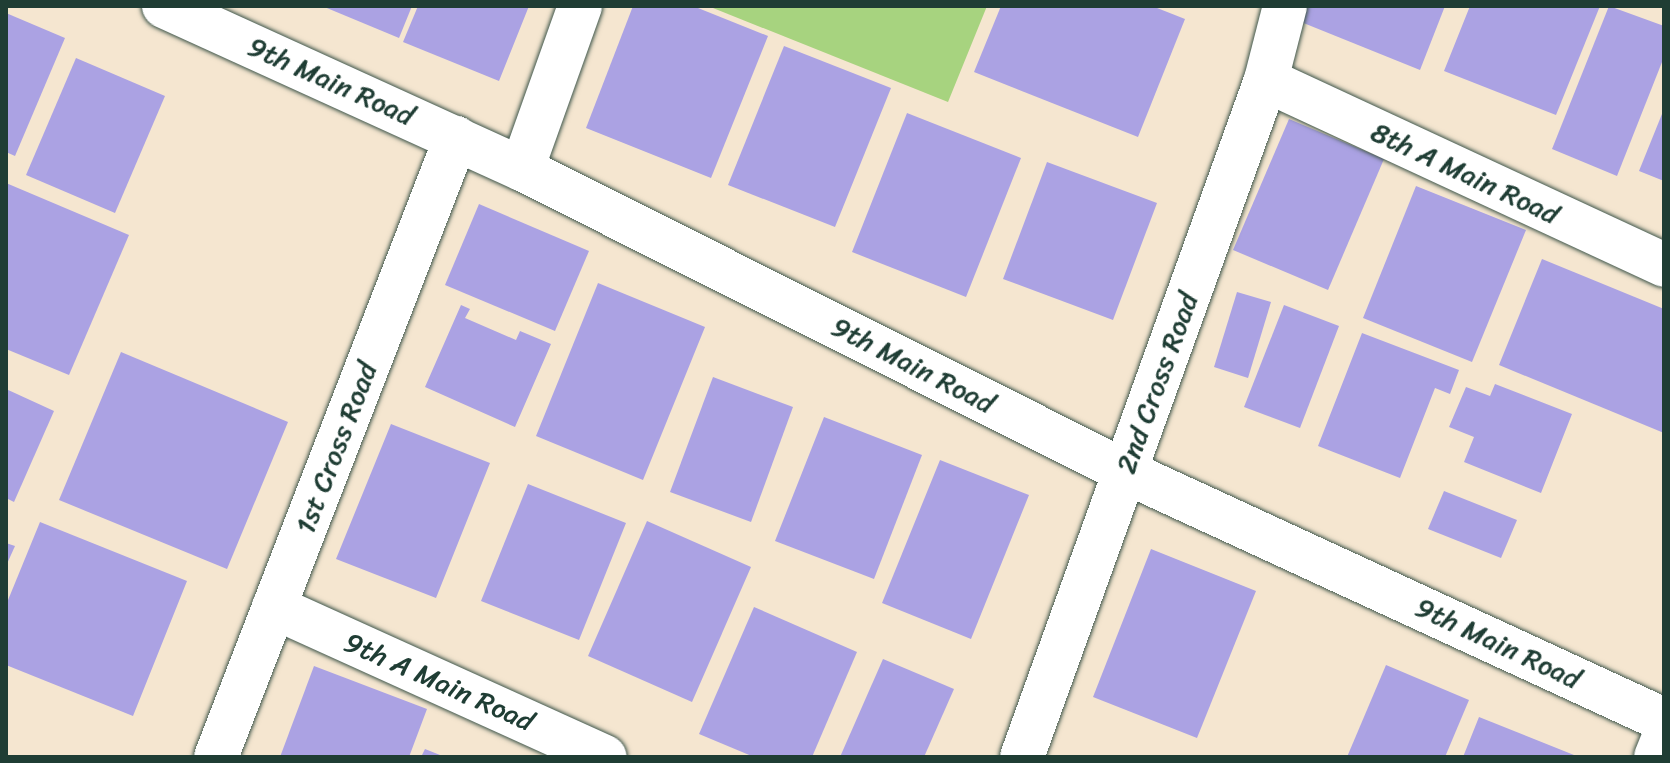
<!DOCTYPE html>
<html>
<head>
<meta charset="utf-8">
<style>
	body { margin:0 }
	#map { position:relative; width:1670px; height:763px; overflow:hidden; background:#f5e6d0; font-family:Sriracha,sans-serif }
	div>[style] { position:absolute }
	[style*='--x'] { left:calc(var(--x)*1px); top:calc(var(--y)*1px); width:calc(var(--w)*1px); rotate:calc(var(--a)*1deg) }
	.green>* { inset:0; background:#a7d37f }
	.building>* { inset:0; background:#aba2e3 }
	.roads { filter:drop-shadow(0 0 2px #3f564b) drop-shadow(0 0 2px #3f564b) }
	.minor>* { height:44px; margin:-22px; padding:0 22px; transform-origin:22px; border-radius:22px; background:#fff }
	span { translate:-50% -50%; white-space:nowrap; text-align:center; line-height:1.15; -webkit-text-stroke:6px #fff; paint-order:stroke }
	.street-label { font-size:28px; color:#1f3d34 }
	.frame { position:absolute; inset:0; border:8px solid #1f3d34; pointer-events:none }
</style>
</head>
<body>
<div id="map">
	<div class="green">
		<div style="clip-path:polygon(708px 6px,987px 6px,948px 102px)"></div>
	</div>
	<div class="building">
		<div style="clip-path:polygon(322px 6px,412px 6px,399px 38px)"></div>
		<div style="clip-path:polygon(418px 6px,529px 6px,499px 81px,403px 42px)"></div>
		<div style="clip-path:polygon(633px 6px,693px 6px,768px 36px,711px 178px,586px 128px)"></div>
		<div style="clip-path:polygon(1001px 6px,1152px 6px,1185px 19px,1138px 137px,974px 72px)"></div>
		<div style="clip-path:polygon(1307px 6px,1445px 6px,1420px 70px,1301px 22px)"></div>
		<div style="clip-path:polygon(1470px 6px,1600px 6px,1556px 115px,1444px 71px)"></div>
		<div style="clip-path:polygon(1609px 6px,1664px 26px,1664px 57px,1617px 176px,1552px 149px)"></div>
		<div style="clip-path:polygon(6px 13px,65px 38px,15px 156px,6px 152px)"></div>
		<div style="clip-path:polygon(784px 46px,891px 88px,835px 227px,728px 185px)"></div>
		<div style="clip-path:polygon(76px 58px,165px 96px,115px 213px,26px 175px)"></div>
		<div style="clip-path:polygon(1664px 109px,1664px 181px,1639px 171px)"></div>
		<div style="clip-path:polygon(907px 113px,1021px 158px,966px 297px,852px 252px)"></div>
		<div style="clip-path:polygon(1289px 119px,1384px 159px,1328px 290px,1233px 250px)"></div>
		<div style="clip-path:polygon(1047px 162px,1157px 203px,1113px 320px,1003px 279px)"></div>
		<div style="clip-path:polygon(6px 183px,129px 235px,69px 375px,6px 349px)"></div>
		<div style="clip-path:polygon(1416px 186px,1526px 230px,1472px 362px,1363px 318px)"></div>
		<div style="clip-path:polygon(479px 204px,589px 251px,555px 331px,445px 285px)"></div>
		<div style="clip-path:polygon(1542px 259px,1664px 309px,1664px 433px,1499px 365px)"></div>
		<div style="clip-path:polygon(598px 283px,705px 327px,643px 480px,536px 436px)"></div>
		<div style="clip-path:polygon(1237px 292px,1271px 302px,1248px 378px,1214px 367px)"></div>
		<div style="clip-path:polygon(461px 305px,470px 309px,465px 318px,516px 340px,520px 331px,551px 344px,515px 427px,425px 387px)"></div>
		<div style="clip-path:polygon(1284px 305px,1339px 326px,1300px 428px,1244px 407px)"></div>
		<div style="clip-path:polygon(1362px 333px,1459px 370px,1450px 394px,1435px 388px,1400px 478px,1318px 446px)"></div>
		<div style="clip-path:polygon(121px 352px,288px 422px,227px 569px,59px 500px)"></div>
		<div style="clip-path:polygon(713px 377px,793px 407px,751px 522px,670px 492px)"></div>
		<div style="clip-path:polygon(1495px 384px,1572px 414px,1541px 493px,1464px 462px,1474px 437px,1449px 427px,1466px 387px,1490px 396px)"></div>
		<div style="clip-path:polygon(6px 389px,54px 411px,14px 502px,6px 498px)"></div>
		<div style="clip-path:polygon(824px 417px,922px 455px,874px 579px,775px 541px)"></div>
		<div style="clip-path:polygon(391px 424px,490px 463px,436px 598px,336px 559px)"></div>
		<div style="clip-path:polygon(940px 460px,1029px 495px,971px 639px,882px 603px)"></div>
		<div style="clip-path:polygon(528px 484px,626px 523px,579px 640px,481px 601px)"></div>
		<div style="clip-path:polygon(1444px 491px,1517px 520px,1501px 558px,1428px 529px)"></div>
		<div style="clip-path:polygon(647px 521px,751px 567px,692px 702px,588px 656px)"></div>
		<div style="clip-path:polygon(40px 522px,187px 581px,133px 716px,6px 665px,6px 605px)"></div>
		<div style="clip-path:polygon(6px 543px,15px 546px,6px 566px)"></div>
		<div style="clip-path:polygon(1151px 549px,1256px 591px,1197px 738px,1093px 697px)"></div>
		<div style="clip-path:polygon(754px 607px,857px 652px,812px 757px,754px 757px,699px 734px)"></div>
		<div style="clip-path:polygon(883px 659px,954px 689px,924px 757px,840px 757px)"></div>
		<div style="clip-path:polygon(1386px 665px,1469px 700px,1445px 757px,1347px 757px)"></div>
		<div style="clip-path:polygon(314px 666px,427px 709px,409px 757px,280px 757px)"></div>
		<div style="clip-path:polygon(1479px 717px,1579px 757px,1463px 757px)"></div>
		<div style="clip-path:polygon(425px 749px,445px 757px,421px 757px)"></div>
	</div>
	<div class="roads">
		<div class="minor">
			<div style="--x:164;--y:6;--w:393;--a:24.5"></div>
			<div style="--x:522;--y:169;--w:676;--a:26.64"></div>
			<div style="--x:1126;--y:472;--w:592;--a:24.75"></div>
			<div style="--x:1266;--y:80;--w:439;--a:24.9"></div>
			<div style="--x:522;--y:169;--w:173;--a:-70.4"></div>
			<div style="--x:274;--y:607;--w:363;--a:24.4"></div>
			<div style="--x:216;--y:757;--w:664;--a:-68.81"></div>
			<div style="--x:1022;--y:757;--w:720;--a:-70.18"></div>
			<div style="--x:1266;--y:80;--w:76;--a:-75.6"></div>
			<div style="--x:1656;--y:757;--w:22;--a:-68"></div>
		</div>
	</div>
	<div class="street-label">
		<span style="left:331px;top:81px;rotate:24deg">9th Main Road</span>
		<span style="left:1465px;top:173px;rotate:25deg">8th A Main Road</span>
		<span style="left:913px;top:365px;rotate:27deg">9th Main Road</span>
		<span style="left:1157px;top:383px;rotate:-70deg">2nd Cross Road</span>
		<span style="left:336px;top:448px;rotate:-69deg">1st Cross Road</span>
		<span style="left:1498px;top:643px;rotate:25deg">9th Main Road</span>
		<span style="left:439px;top:682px;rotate:24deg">9th A Main Road</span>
	</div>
	<div class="frame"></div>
</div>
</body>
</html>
